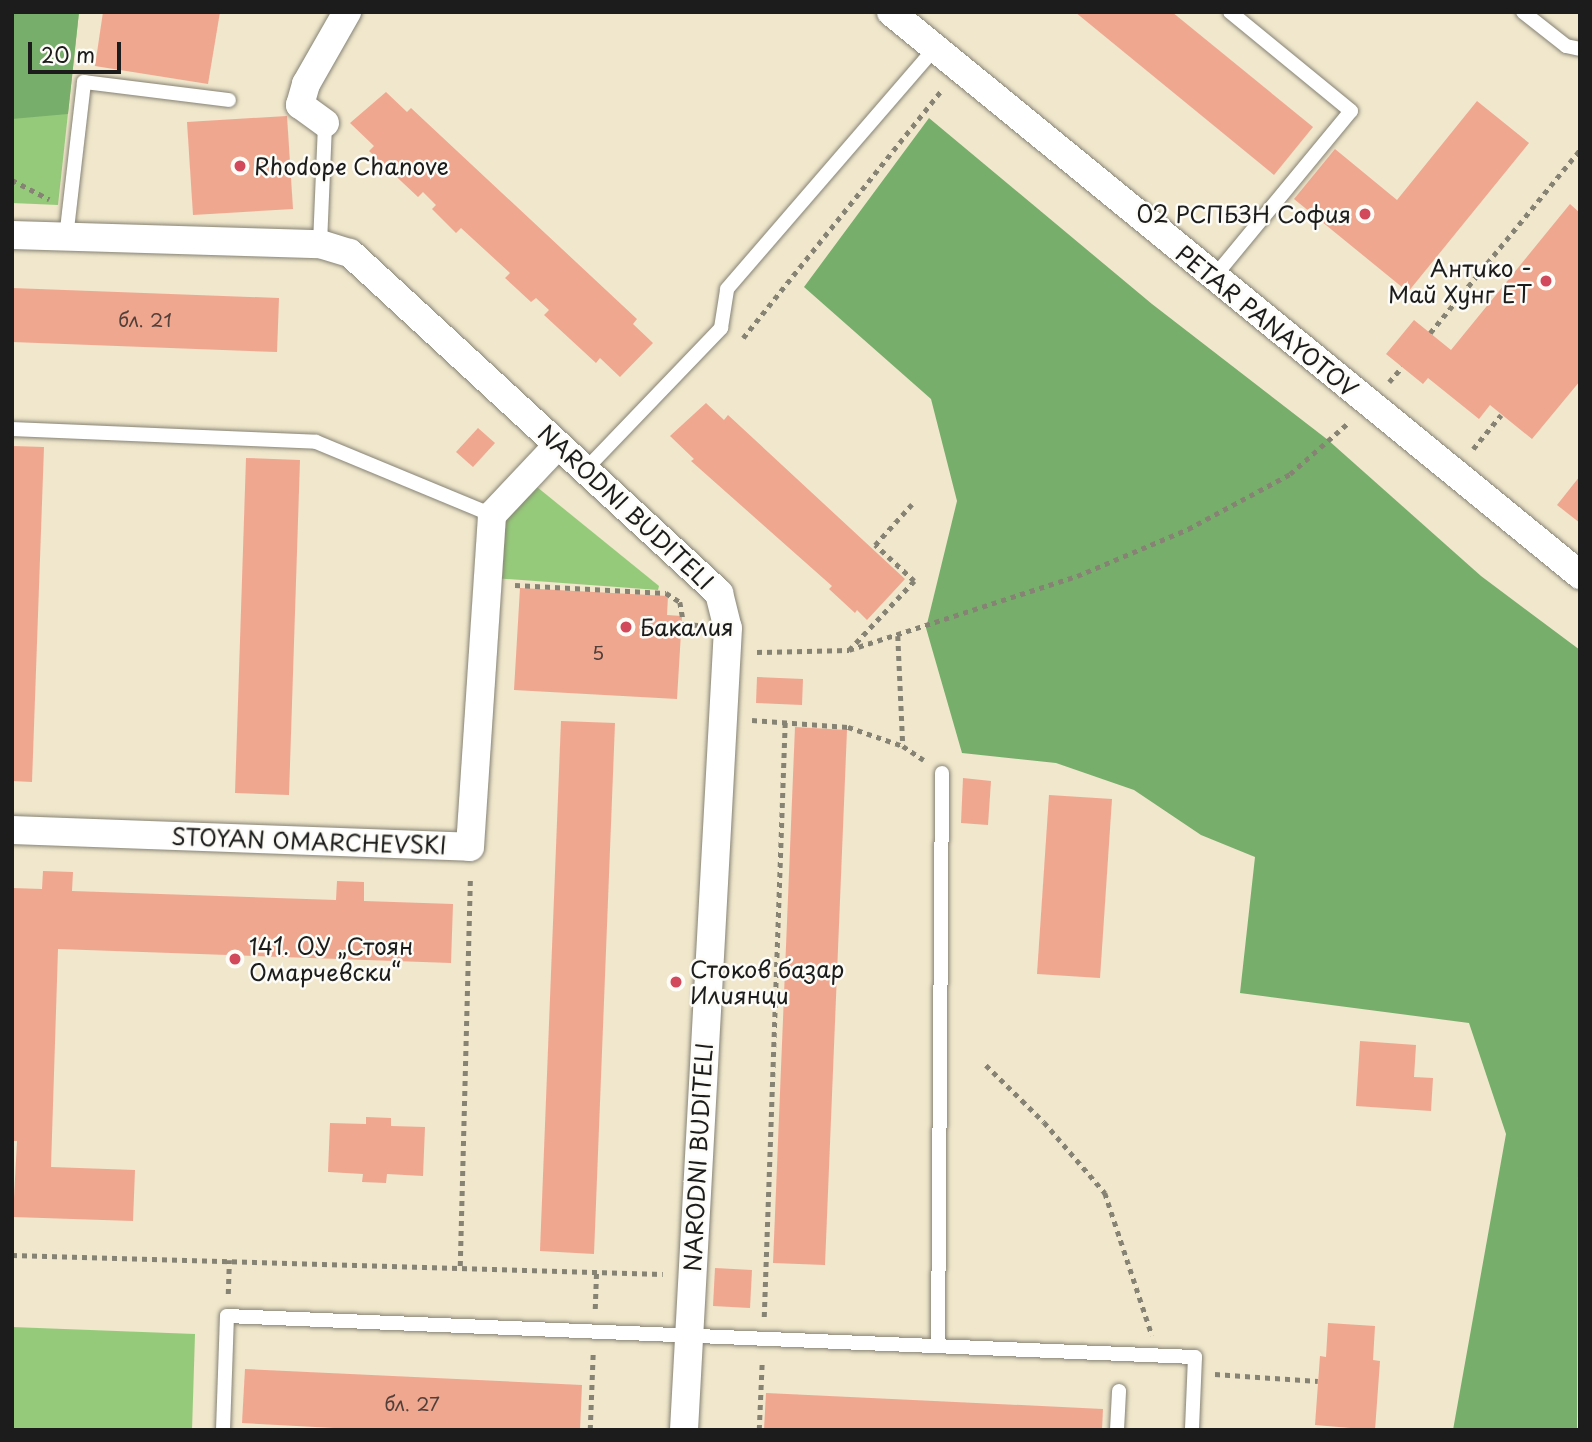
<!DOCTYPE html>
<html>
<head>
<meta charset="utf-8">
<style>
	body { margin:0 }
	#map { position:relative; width:1592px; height:1442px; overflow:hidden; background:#f0e7cc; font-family:"Playpen Sans",sans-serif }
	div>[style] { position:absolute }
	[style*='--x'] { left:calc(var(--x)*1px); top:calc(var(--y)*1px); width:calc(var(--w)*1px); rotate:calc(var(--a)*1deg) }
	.green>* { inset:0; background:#96ca7b }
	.forest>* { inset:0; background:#78ae6b }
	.building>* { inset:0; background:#efa790 }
	.path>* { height:4.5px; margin-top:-2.25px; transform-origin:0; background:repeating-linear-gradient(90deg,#868274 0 5px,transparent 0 10px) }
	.roads { filter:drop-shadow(0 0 2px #868274) drop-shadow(0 0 2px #868274) }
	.lane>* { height:14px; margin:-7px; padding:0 7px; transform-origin:7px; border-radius:7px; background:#fff }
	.street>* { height:28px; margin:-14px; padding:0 14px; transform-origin:14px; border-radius:14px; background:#fff }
	.dots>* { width:19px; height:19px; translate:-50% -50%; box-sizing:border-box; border:4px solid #fdfcf7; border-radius:50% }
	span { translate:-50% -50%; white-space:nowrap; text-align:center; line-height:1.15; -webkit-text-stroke:5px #fdfcf7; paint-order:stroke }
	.number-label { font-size:19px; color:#513f39 }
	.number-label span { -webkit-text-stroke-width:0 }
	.poi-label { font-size:23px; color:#1c1c1c }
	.left { translate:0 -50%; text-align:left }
	.right { translate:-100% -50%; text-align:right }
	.street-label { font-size:23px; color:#1c1c1c }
	.frame { position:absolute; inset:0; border:14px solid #1c1c1c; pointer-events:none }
	.scale { position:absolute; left:28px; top:42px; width:93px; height:32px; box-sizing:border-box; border:4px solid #1c1c1c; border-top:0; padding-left:9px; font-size:21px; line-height:24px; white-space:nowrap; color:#1c1c1c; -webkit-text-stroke:5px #fdfcf7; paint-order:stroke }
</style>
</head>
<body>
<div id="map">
	<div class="green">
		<div style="clip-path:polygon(12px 12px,79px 12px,58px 205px,12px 203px)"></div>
		<div style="clip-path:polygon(537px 487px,659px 586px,658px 590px,493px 578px,501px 512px)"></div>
		<div style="clip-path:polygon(12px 1327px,195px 1334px,192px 1430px,12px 1430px)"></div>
	</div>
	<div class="forest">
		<div style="clip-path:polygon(12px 12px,79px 12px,68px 114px,12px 119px)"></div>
		<div style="clip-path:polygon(929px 118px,1152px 304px,1328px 440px,1481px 576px,1580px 650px,1577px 1430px,1453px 1430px,1506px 1134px,1469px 1023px,1240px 993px,1255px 857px,1201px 835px,1134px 790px,1056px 763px,962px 753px,926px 628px,957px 501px,931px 399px,804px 287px)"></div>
	</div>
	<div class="building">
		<div style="clip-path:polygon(103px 12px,220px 12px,208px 84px,95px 66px)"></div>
		<div style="clip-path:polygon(1075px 12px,1172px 12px,1313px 127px,1274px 175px)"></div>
		<div style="clip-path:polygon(386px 92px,407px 112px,411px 108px,637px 319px,633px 324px,653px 343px,620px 377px,600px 358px,596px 363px,544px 315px,549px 310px,536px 298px,531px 302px,505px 278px,510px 273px,461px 228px,456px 233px,432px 209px,436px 205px,423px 192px,418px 197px,369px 151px,374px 146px,350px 123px)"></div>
		<div style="clip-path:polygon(1477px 101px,1529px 143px,1408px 292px,1294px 199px,1335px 149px,1397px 200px)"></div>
		<div style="clip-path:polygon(287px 116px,293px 209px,193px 215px,187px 122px)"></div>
		<div style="clip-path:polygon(1570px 204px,1580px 213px,1580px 381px,1532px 439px,1490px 405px,1479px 419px,1428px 378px,1423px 384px,1386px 354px,1414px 320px,1451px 350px)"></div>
		<div style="clip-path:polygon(12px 288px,279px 298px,277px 352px,12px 342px)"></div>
		<div style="clip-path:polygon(706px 403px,724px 420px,728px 415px,905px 579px,867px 620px,857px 610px,855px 613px,829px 589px,832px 586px,691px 461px,694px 459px,670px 436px)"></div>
		<div style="clip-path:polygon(478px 428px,495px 443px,473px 467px,456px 452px)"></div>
		<div style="clip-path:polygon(12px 446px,44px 447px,32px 782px,12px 781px)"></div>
		<div style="clip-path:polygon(246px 458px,300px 460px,289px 795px,235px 793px)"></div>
		<div style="clip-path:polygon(1580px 476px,1580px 523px,1557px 505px)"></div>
		<div style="clip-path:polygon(520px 588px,668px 596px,667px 615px,682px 616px,677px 699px,514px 690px)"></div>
		<div style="clip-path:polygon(757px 677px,803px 679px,802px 705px,756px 703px)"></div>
		<div style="clip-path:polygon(561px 721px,615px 723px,594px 1254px,540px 1251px)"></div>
		<div style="clip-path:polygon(795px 727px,847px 730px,825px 1265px,773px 1263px)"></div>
		<div style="clip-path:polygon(963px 778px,991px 781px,988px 825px,961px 823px)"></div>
		<div style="clip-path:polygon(1049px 795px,1112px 799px,1100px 978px,1037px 974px)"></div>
		<div style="clip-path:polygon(43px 871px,73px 872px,72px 891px,336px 900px,337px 881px,364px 882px,364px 901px,453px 904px,451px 963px,58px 949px,51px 1167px,135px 1170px,133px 1221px,13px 1217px,17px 1141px,12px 1141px,12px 888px,42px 889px)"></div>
		<div style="clip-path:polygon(1360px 1041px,1416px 1045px,1414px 1077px,1433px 1078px,1431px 1111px,1356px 1106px)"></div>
		<div style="clip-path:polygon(366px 1117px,391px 1118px,391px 1126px,425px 1127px,423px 1176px,387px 1174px,386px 1183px,362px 1182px,363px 1174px,328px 1172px,330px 1123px,366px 1124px)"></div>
		<div style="clip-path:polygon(715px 1268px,752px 1270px,750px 1308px,713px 1306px)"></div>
		<div style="clip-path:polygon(1328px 1323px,1375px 1326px,1373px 1360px,1380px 1361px,1375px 1430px,1315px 1425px,1320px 1356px,1326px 1357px)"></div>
		<div style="clip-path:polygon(245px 1369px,582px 1385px,580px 1430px,372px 1430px,242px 1423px)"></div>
		<div style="clip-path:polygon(766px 1393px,1103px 1409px,1102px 1430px,764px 1430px)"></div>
	</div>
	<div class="path">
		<div style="--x:12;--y:180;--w:42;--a:27.2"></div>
		<div style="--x:1430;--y:333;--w:237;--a:-50.7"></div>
		<div style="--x:743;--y:338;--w:317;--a:-51.3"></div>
		<div style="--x:1389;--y:382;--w:20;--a:-49"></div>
		<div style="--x:1473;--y:449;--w:44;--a:-50.5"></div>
		<div style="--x:515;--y:585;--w:151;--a:3"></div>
		<div style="--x:666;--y:593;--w:17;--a:33"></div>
		<div style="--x:680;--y:602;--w:22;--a:80"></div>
		<div style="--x:684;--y:624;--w:14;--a:4"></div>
		<div style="--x:898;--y:636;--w:110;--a:87.4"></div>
		<div style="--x:849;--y:650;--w:95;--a:-46.7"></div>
		<div style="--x:914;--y:581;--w:53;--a:-137.3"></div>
		<div style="--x:875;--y:545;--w:55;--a:-47.9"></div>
		<div style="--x:757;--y:652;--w:92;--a:-1.2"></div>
		<div style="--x:849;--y:650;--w:240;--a:-18"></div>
		<div style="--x:1077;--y:576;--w:121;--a:-22.9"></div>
		<div style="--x:1188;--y:529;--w:116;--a:-28.3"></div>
		<div style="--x:1290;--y:474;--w:77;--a:-41.3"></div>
		<div style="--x:752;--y:720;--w:96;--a:4.2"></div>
		<div style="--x:848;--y:727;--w:58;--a:19.1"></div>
		<div style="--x:903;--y:746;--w:25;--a:34"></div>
		<div style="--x:986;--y:1065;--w:81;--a:44.5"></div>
		<div style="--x:1044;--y:1122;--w:94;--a:49.3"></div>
		<div style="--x:1105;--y:1193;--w:150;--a:71.7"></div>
		<div style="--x:12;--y:1255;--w:651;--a:1.67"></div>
		<div style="--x:460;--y:1266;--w:390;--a:-88.5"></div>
		<div style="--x:228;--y:1294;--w:34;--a:-88"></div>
		<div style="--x:595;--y:1309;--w:38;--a:-88"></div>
		<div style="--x:764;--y:1317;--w:595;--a:-87.98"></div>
		<div style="--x:1215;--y:1374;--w:103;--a:3.9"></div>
		<div style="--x:590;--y:1430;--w:77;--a:-87.8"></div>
		<div style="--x:759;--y:1430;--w:69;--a:-87.5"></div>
	</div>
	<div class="roads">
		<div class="lane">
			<div style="--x:1523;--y:12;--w:55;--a:38.3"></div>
			<div style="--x:1566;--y:46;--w:14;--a:12"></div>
			<div style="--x:66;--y:238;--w:157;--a:-83.4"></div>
			<div style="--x:84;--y:82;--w:146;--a:7.1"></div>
			<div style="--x:320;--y:244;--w:121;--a:-87.6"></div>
			<div style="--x:1214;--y:277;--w:215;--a:-50.5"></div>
			<div style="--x:1351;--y:111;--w:156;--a:-140.7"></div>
			<div style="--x:12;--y:429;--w:304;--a:2.4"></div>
			<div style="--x:316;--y:442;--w:191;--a:22.5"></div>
			<div style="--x:585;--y:470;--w:197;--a:-46.2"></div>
			<div style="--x:721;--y:328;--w:39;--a:-81"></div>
			<div style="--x:727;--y:289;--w:318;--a:-49.2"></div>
			<div style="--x:938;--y:1345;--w:572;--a:-89.6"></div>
			<div style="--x:223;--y:1430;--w:114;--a:-88"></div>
			<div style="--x:227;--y:1316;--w:969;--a:2.43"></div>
			<div style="--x:1195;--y:1357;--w:73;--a:92.4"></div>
			<div style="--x:1117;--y:1430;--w:39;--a:-87"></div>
		</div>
		<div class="street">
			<div style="--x:891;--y:12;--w:890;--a:39.25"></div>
			<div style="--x:325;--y:123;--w:31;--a:-144"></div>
			<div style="--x:300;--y:105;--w:22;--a:-74"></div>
			<div style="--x:306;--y:84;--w:83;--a:-60.3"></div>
			<div style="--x:12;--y:235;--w:308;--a:1.7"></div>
			<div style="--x:320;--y:244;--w:31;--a:17"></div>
			<div style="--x:350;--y:253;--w:502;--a:42.66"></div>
			<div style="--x:719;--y:593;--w:36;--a:76"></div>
			<div style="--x:728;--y:628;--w:803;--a:93.14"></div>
			<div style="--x:12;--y:830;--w:458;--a:2.1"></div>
			<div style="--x:470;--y:847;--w:333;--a:-86.2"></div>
			<div style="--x:492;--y:515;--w:96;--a:-46.7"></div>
		</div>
	</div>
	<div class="dots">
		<div style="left:240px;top:166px;background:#d1495b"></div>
		<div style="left:1365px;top:214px;background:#d1495b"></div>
		<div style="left:1546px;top:281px;background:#d1495b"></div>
		<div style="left:626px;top:627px;background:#d1495b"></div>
		<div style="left:235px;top:959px;background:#d1495b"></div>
		<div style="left:676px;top:982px;background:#d1495b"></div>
	</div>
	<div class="number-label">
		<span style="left:145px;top:320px">бл. 21</span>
		<span style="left:598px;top:653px">5</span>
		<span style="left:412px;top:1404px">бл. 27</span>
	</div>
	<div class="poi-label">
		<span class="left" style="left:254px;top:166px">Rhodope Chanove</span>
		<span class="right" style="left:1351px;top:214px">02 РСПБЗН София</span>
		<span class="right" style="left:1532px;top:281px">Антико -<br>Май Хунг ЕТ</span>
		<span class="left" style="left:640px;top:627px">Бакалия</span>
		<span class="left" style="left:249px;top:959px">141. ОУ „Стоян<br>Омарчевски“</span>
		<span class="left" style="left:690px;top:982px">Стоков базар<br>Илиянци</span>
	</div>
	<div class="street-label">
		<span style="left:1267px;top:321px;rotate:39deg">PETAR PANAYOTOV</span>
		<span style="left:626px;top:507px;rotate:43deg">NARODNI BUDITELI</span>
		<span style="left:309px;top:841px;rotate:2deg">STOYAN OMARCHEVSKI</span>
		<span style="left:698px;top:1157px;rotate:-87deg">NARODNI BUDITELI</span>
	</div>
	<div class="frame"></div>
	<div class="scale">20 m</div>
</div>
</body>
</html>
